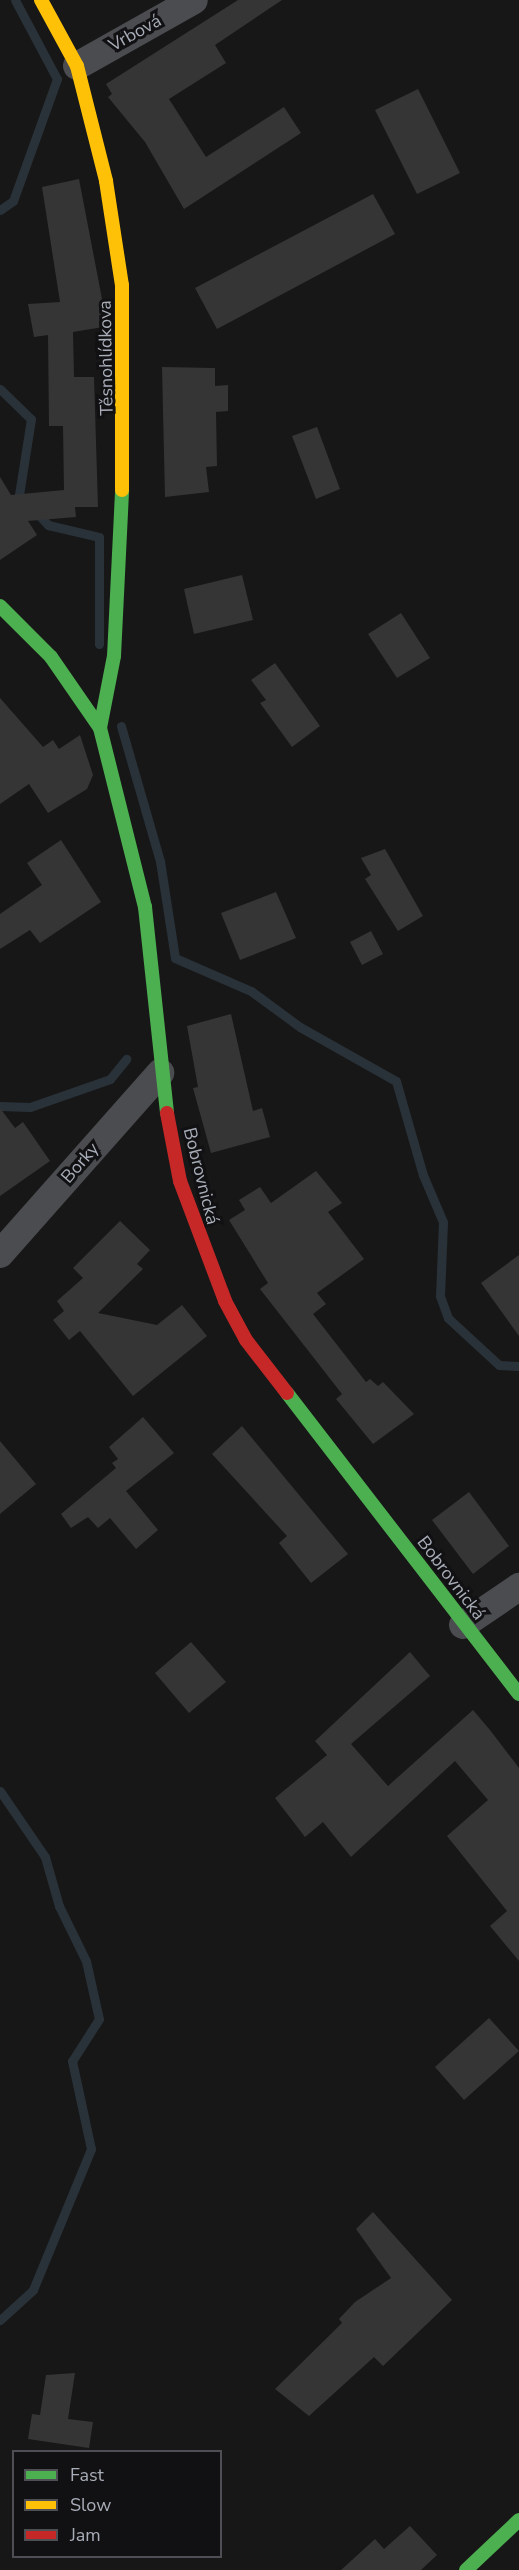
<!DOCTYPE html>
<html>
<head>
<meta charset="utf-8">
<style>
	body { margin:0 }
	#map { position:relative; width:519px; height:2570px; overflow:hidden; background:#171717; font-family:"Nunito Sans",sans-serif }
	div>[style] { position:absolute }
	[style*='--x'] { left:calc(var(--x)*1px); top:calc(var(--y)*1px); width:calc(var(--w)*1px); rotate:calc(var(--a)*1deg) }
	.stream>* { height:9px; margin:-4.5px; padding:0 4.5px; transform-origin:4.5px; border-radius:4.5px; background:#2a3239 }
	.building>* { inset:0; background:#353536 }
	.street>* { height:28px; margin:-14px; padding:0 14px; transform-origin:14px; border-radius:14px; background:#4b4c50 }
	.fast>* { height:14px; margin:-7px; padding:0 7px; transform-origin:7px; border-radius:7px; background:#4caf50 }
	.slow>* { height:14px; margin:-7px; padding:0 7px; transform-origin:7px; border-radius:7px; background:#ffc107 }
	.jam>* { height:14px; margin:-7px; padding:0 7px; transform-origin:7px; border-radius:7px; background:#c62828 }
	span { translate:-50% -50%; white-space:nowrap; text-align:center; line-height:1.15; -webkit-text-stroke:6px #111113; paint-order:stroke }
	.street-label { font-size:18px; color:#a8adb8 }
	.legend { position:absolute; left:12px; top:2450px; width:210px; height:108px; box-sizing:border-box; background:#111113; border:2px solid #4d4f55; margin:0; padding:8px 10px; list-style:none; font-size:18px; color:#a8adb8 }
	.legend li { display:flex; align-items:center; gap:12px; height:30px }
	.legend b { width:30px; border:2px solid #4d4f55 }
</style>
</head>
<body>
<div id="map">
	<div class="stream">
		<div style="--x:0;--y:210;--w:16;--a:-35"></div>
		<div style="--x:13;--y:201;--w:130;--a:-70.2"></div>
		<div style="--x:57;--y:79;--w:89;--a:-118"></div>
		<div style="--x:0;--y:389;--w:43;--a:44.1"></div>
		<div style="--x:31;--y:419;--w:77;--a:99"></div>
		<div style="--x:19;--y:495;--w:10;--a:45"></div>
		<div style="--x:36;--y:512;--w:18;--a:47"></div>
		<div style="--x:48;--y:525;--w:52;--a:13.2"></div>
		<div style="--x:99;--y:537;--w:107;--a:90"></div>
		<div style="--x:121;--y:726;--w:141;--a:73.9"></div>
		<div style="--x:160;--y:861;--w:98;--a:81.2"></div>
		<div style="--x:175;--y:958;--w:83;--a:23.5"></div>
		<div style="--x:251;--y:991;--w:61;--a:36.3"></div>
		<div style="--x:300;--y:1027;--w:110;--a:29.4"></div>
		<div style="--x:396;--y:1081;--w:98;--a:74"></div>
		<div style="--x:423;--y:1175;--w:51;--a:66.9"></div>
		<div style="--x:443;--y:1222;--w:74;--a:92.3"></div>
		<div style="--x:440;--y:1296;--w:23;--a:70"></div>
		<div style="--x:448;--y:1318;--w:69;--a:42.7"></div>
		<div style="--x:499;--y:1365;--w:20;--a:3"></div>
		<div style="--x:0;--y:1106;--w:30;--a:2"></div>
		<div style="--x:30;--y:1107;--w:85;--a:-19.3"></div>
		<div style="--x:110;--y:1079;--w:26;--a:-51"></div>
		<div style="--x:0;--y:1791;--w:80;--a:55.7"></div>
		<div style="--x:45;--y:1857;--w:51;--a:74.1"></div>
		<div style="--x:59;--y:1906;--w:61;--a:63.9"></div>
		<div style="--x:86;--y:1961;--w:59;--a:77.4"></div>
		<div style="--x:99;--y:2019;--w:50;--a:122.7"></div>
		<div style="--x:72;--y:2061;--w:90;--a:77.8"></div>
		<div style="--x:91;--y:2149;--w:152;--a:112.4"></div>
		<div style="--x:33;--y:2290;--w:45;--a:137.7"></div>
	</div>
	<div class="building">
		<div style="clip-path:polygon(238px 0,282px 0,215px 45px,226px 63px,169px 99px,206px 157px,284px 107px,301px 133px,184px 209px,145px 142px,108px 97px,112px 94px,106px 84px)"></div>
		<div style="clip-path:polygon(418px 89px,460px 173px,417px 194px,375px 110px)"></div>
		<div style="clip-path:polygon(79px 179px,103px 304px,103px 327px,73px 332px,74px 377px,94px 377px,98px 507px,75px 507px,76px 517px,28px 521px,37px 535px,0 560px,0 477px,11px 495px,64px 490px,63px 426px,49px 426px,48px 335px,34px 337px,28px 304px,60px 302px,42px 187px)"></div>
		<div style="clip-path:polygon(373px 194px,395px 234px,217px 329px,195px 288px)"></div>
		<div style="clip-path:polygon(162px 367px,215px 368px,215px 386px,228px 385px,228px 411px,216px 412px,217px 466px,206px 467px,209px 492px,165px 497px)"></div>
		<div style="clip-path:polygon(317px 427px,340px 489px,316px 499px,292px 436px)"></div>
		<div style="clip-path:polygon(242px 575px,253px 620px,194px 634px,184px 589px)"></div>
		<div style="clip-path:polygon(401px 613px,430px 658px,397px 678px,368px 634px)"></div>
		<div style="clip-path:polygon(275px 663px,320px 726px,292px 747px,260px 703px,266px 700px,251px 680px)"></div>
		<div style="clip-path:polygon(0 698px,43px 747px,53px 740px,59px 749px,80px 735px,93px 775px,87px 789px,48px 813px,29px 784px,0 804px)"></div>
		<div style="clip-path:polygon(61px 840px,101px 902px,40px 943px,30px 930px,0 949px,0 914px,42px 885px,27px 863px)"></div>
		<div style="clip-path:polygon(385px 849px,423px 916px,398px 931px,365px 879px,371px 875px,361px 858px)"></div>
		<div style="clip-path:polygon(276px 892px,296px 938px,240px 960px,221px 913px)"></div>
		<div style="clip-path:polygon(371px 931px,383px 954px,362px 965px,350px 942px)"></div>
		<div style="clip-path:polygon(231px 1014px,253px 1111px,262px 1108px,270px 1137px,211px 1153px,193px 1088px,198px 1087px,187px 1026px)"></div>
		<div style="clip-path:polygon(0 1108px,15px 1128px,23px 1122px,50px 1161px,0 1196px)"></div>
		<div style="clip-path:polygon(316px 1171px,342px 1203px,328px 1212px,364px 1259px,317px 1293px,326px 1304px,313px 1314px,366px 1382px,370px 1379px,378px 1386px,383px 1382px,414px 1414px,373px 1444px,336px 1399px,342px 1394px,260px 1289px,268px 1283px,229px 1220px,245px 1210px,239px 1200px,260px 1187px,271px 1203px)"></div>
		<div style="clip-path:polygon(120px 1221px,150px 1250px,137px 1264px,143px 1269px,98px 1313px,157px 1325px,182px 1305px,207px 1336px,133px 1396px,80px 1331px,69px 1340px,53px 1320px,64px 1311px,57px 1301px,83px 1278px,73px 1268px)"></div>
		<div style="clip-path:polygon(519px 1255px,519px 1336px,481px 1283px)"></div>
		<div style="clip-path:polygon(143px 1417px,174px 1453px,126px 1491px,158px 1530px,136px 1549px,110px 1518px,98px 1528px,88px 1517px,71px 1528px,61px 1514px,116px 1468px,112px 1463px,118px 1459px,109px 1447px)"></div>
		<div style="clip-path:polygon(242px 1426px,348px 1554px,311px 1583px,279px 1543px,287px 1536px,212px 1454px)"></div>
		<div style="clip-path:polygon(0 1441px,36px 1484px,0 1514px)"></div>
		<div style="clip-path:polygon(469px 1492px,509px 1546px,473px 1574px,432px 1520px)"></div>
		<div style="clip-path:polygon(191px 1642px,226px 1682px,189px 1713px,155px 1673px)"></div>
		<div style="clip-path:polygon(410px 1652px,430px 1676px,351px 1744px,388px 1786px,473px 1710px,490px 1730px,519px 1768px,519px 1961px,490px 1926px,507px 1911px,447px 1836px,488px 1800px,455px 1761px,351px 1857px,323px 1822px,305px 1837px,275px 1798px,327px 1755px,315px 1741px)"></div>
		<div style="clip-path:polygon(489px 2018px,519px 2051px,464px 2100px,435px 2067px)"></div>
		<div style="clip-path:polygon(373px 2212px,452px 2300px,383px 2366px,374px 2357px,309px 2416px,275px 2389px,342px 2323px,339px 2319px,355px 2302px,391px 2278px,356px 2229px)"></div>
		<div style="clip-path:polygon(75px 2373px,68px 2419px,93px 2422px,89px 2448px,28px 2439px,32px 2414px,40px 2415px,46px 2375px)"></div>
		<div style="clip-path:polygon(410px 2526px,437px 2555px,421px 2570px,341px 2570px,375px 2539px,384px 2549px)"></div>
	</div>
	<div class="street">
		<div style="--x:77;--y:66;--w:134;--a:-29.4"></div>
		<div style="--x:0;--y:1254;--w:242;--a:-48.5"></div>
		<div style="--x:463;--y:1625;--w:68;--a:-34.2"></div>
	</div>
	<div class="fast">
		<div style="--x:0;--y:606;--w:72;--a:45"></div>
		<div style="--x:51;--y:657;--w:86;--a:55.4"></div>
		<div style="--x:100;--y:728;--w:185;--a:75.9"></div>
		<div style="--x:145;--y:907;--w:207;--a:83.9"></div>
		<div style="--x:100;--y:728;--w:73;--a:-79"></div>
		<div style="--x:114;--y:656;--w:166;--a:-87.2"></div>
		<div style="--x:287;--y:1393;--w:380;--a:52.4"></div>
		<div style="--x:466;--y:2570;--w:73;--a:-43.3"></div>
	</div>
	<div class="slow">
		<div style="--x:41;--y:0;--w:75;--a:61.4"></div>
		<div style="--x:77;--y:66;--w:119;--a:75.8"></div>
		<div style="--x:106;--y:181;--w:105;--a:81.3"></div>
		<div style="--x:122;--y:285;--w:205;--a:90"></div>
	</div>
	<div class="jam">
		<div style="--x:167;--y:1113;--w:69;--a:79.2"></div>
		<div style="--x:180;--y:1181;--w:128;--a:69.4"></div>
		<div style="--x:225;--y:1301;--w:44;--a:61.7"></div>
		<div style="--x:246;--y:1340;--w:67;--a:52.3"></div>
	</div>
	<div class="street-label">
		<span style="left:135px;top:33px;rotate:-29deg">Vrbová</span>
		<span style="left:106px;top:358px;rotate:-91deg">Těsnohlídkova</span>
		<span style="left:80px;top:1163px;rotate:-49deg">Borky</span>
		<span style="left:201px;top:1176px;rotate:76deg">Bobrovnická</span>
		<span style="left:451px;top:1578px;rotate:53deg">Bobrovnická</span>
	</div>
	<ul class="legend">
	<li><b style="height:8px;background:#4caf50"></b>Fast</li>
	<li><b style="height:8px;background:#ffc107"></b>Slow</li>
	<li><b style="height:8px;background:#c62828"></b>Jam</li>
	</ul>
</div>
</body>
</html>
